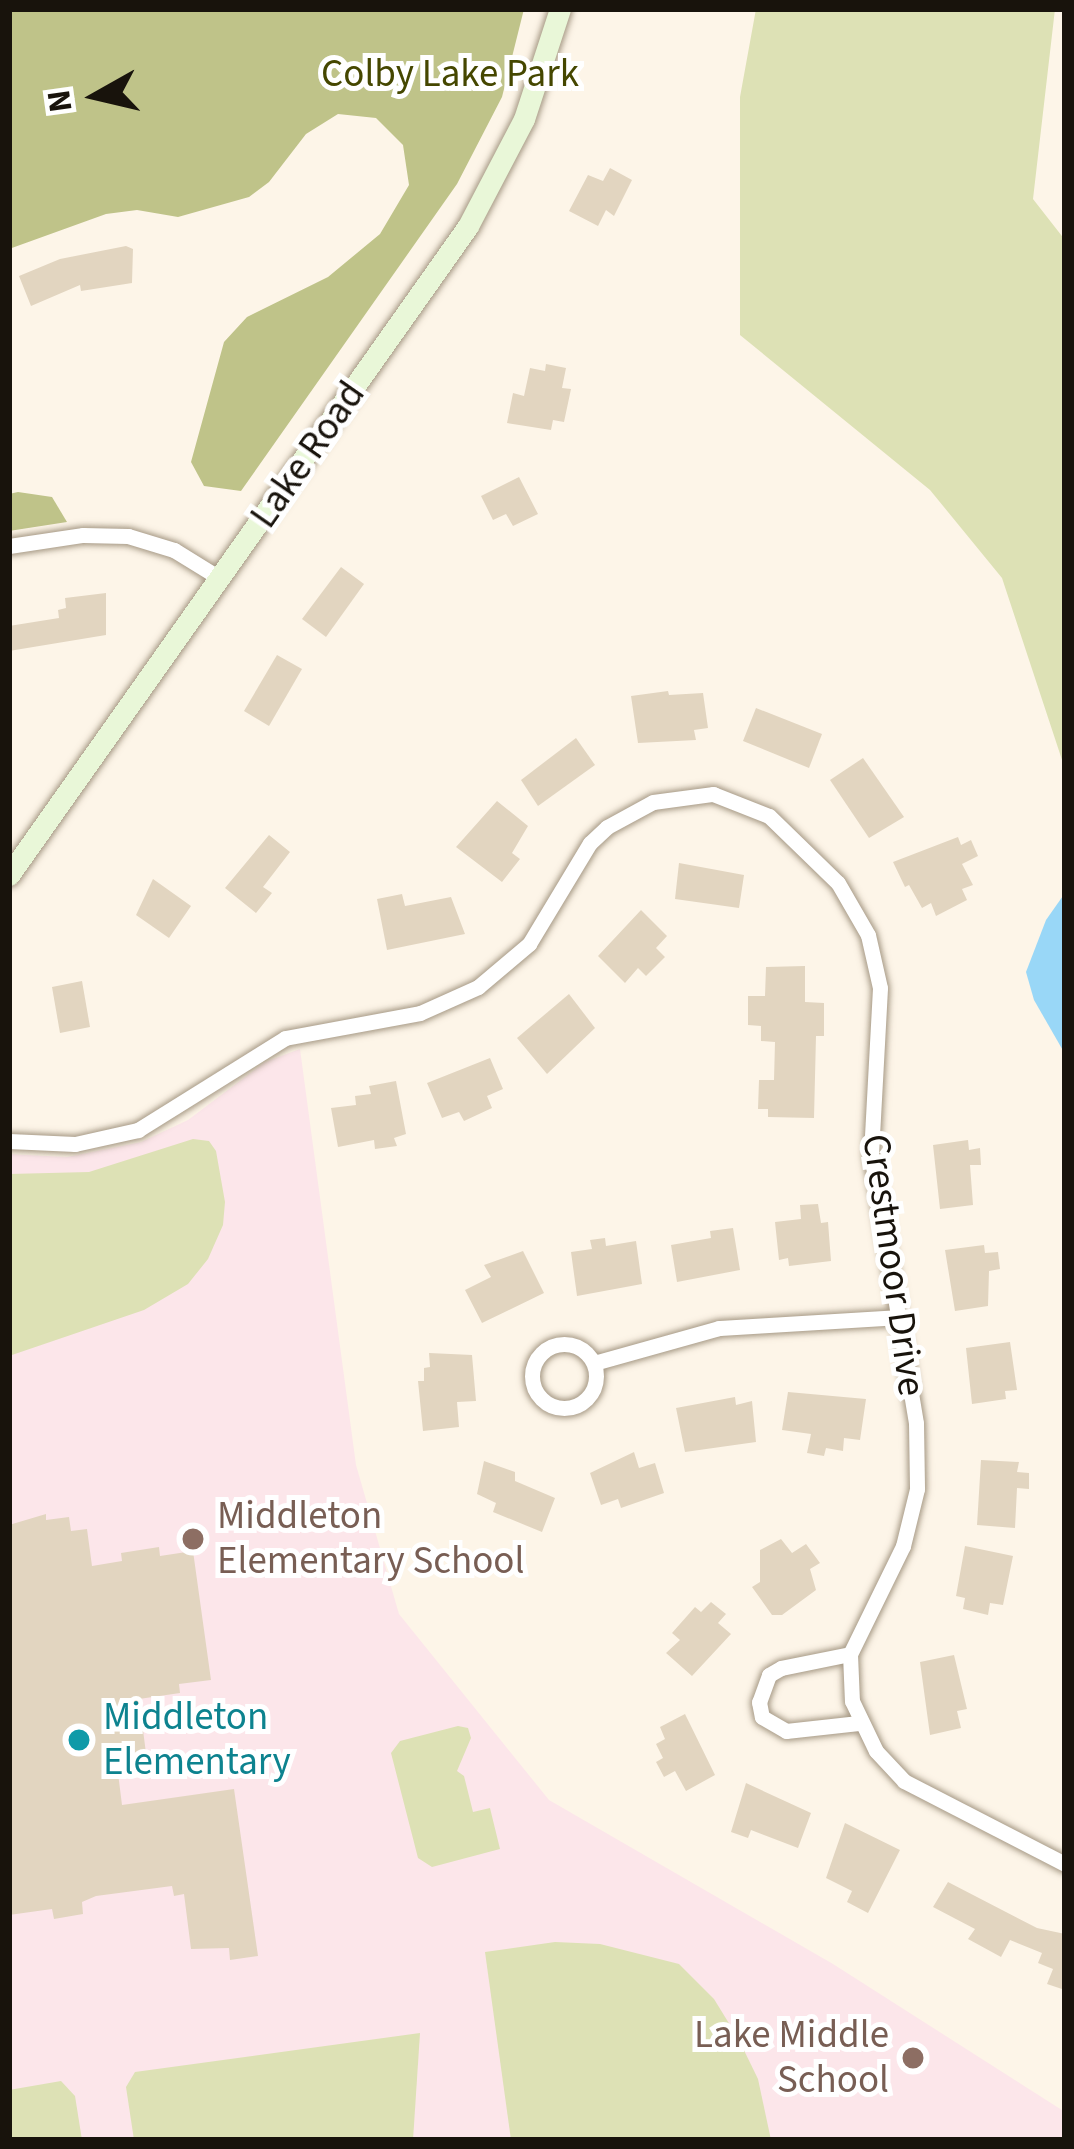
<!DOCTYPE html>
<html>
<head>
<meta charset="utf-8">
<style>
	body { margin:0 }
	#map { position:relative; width:1074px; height:2149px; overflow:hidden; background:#fdf5e8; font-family:"Source Sans 3",sans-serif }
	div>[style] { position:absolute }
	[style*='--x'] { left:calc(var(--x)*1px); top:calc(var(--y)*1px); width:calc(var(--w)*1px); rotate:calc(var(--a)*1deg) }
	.education>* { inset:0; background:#fce6ea }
	.green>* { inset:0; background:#dde1b5 }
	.forest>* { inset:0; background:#bfc389 }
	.water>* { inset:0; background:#99d7f7 }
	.building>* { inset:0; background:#e2d5c0 }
	.roads { filter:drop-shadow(0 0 3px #a69985) drop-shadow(0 0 3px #a69985) }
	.street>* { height:15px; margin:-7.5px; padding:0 7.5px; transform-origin:7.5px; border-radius:7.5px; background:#fff }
	.street>.ring { margin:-7.5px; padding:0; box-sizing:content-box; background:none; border:15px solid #fff; border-radius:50% }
	.secondary>* { height:21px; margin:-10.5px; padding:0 10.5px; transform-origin:10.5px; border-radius:10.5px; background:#e9f7d8 }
	.dots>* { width:33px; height:33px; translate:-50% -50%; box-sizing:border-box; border:6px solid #fff; border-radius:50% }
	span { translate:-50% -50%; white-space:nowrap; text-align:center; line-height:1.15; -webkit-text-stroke:10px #fff; paint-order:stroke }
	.park-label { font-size:39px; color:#454700 }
	.street-label { font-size:39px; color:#18130c }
	.education-label { font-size:39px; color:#785e54 }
	.left { translate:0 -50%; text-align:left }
	.right { translate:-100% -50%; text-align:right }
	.culture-label { font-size:39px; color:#0d838f }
	.frame { position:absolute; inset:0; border:12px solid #18130c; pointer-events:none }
	.north { position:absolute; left:36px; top:36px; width:120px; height:120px; -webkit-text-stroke:9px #fff; paint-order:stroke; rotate:262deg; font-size:33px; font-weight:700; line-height:48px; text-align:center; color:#18130c }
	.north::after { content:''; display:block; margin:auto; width:42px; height:54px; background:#18130c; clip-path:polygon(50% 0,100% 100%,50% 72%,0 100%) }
</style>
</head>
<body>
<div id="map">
	<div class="education">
		<div style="clip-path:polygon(300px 1049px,356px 1465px,399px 1614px,549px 1800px,833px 1964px,1065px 2112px,1065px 2140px,9px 2140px,9px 1154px,67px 1157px,141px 1142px,188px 1120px,265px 1062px)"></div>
	</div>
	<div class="green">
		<div style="clip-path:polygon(756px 9px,1055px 9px,1033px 199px,1065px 240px,1065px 769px,1002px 578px,930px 490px,740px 335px,740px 97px)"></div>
		<div style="clip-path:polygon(193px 1139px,209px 1141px,216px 1151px,225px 1202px,223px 1225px,208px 1259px,188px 1284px,144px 1310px,9px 1356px,9px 1174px,89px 1172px)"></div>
		<div style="clip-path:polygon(458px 1726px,468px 1728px,471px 1738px,457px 1771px,464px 1776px,473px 1812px,490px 1808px,500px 1849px,432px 1867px,418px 1858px,391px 1753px,400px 1741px)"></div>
		<div style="clip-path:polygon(555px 1942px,600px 1944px,679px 1964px,714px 1999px,738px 2038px,758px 2079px,771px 2140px,511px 2140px,485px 1952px)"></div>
		<div style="clip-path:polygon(420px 2033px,413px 2140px,134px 2140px,126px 2087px,135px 2072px)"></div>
		<div style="clip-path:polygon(61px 2081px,75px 2096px,82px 2140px,9px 2140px,9px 2090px)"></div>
	</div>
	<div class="forest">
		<div style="clip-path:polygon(9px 9px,524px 9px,502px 97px,457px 184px,241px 491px,204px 486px,191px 462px,224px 342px,247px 317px,328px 277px,380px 234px,409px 185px,403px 145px,376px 118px,338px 114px,306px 134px,269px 182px,249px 197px,178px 217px,137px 210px,106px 214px,9px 249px)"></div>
		<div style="clip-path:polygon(18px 492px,52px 497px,67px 522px,9px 531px,9px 494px)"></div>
	</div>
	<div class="water">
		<div style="clip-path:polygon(1065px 893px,1065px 1054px,1034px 1000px,1026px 972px,1046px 920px)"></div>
	</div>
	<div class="building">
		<div style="clip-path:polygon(610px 168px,632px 180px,614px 216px,606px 210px,598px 226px,569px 211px,588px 175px,603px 181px)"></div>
		<div style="clip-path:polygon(126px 246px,133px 249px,132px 283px,81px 291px,80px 285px,31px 306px,19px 276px,60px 259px)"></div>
		<div style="clip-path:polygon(546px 364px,566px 368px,562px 388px,571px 389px,564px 422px,553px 420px,551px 430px,507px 423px,513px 393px,524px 396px,530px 368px,545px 371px)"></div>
		<div style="clip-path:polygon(519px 477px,538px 514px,513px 526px,506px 514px,493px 520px,481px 496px)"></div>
		<div style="clip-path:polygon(341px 567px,364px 584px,326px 637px,302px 619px)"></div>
		<div style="clip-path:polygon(106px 593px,106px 635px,9px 651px,9px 626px,59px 618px,58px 610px,66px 608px,65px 598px)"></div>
		<div style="clip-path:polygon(277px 655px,302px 669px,269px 726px,244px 711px)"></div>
		<div style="clip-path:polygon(668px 691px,669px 695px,703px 693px,708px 728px,694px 730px,696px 740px,638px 743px,631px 696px)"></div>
		<div style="clip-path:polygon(756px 708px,822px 734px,809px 768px,743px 741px)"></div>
		<div style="clip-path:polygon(576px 738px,595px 765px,538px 806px,521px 780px)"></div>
		<div style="clip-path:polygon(863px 758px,904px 817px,869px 838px,830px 780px)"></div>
		<div style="clip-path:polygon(497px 801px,528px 826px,512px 853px,520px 859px,502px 882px,456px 847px)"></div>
		<div style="clip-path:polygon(269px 835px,290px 852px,263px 887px,272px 893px,256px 913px,225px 888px)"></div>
		<div style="clip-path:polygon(958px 837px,961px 845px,971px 840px,978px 856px,962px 864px,973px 885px,962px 889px,967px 900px,936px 916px,931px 903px,922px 908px,909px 885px,905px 887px,893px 862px)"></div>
		<div style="clip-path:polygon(679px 863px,744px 875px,739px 908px,675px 899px)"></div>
		<div style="clip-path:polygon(153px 879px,191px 906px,169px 938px,136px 915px)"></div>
		<div style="clip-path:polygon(402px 894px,405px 906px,451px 897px,465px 934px,387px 950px,377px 899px)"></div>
		<div style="clip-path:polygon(641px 910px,667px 936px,656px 948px,665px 957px,646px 976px,638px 968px,625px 983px,598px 956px)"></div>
		<div style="clip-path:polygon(805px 966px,805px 1002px,824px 1003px,824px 1036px,816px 1036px,814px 1118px,768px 1117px,768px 1109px,758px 1109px,759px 1080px,774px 1080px,775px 1042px,761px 1041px,761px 1026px,748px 1025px,748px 996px,765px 996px,766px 967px)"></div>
		<div style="clip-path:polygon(82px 981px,90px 1027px,60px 1033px,52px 987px)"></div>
		<div style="clip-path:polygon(569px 994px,595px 1028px,547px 1074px,517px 1038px)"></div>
		<div style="clip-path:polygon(490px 1058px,503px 1089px,487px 1096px,492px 1108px,464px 1121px,459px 1112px,442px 1118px,427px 1083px)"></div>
		<div style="clip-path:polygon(396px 1081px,406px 1134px,394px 1138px,397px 1146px,375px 1149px,374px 1140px,338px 1147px,331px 1108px,356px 1105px,355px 1096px,371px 1094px,369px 1086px)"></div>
		<div style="clip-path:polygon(968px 1140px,969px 1150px,980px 1148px,981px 1165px,970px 1165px,973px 1205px,940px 1209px,933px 1145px)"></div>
		<div style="clip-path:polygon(818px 1204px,821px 1223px,828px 1222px,831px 1261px,789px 1266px,788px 1258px,779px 1260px,775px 1222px,801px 1219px,800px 1205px)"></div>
		<div style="clip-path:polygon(733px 1228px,740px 1270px,677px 1282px,671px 1245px,711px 1238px,710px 1231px)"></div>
		<div style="clip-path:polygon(605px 1238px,606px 1246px,636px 1241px,642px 1284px,577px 1296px,571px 1252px,592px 1249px,590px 1240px)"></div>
		<div style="clip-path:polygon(984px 1245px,985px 1253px,998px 1252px,1000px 1269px,989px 1271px,988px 1306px,955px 1311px,945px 1250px)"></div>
		<div style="clip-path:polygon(523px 1251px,544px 1293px,482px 1323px,465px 1290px,491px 1277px,484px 1265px)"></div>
		<div style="clip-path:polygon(1010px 1342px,1017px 1390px,1005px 1391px,1006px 1399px,972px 1404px,966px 1348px)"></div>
		<div style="clip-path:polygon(429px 1353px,472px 1355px,476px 1401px,457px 1402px,459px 1427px,423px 1431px,418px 1381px,424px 1381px,424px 1368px,430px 1367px)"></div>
		<div style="clip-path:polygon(788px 1392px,866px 1399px,860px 1440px,844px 1438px,843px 1451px,826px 1448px,824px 1456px,807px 1453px,811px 1434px,782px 1430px)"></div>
		<div style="clip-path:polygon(735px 1397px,736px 1405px,752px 1401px,756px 1442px,685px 1452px,676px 1408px)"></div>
		<div style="clip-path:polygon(634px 1452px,639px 1468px,655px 1463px,664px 1493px,621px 1508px,618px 1499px,601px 1505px,590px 1473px)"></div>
		<div style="clip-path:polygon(981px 1460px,1019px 1462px,1017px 1472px,1029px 1473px,1029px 1489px,1017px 1488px,1015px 1528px,977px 1525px)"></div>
		<div style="clip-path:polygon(484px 1461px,515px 1472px,515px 1481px,555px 1498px,542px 1532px,493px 1512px,496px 1503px,477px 1494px)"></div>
		<div style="clip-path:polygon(46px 1514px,46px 1520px,69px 1517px,71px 1531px,87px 1529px,92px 1566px,122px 1561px,121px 1553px,159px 1547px,160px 1556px,193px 1551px,211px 1680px,179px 1684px,180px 1693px,139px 1699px,147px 1761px,117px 1765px,122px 1805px,234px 1789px,258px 1956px,230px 1960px,229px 1948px,191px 1949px,184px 1894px,174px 1896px,172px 1886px,96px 1896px,82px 1902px,83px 1914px,54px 1919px,52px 1909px,9px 1915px,9px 1525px)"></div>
		<div style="clip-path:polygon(781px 1539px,792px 1553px,806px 1544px,820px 1563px,810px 1569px,816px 1590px,782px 1615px,772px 1615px,752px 1587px,760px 1582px,760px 1550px)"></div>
		<div style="clip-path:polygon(965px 1546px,1013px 1556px,1003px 1605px,990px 1603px,988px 1615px,963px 1609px,965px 1598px,956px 1596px)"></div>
		<div style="clip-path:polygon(711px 1602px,726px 1614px,718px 1623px,731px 1634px,692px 1676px,666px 1653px,680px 1640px,672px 1633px,695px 1607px,701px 1612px)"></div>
		<div style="clip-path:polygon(954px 1655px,967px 1709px,957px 1711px,961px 1728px,930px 1735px,920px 1662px)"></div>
		<div style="clip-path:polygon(685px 1714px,715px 1775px,686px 1791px,675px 1771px,664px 1777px,656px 1762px,663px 1758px,656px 1744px,665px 1739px,660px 1727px)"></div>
		<div style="clip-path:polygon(746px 1783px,811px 1813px,798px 1848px,751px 1830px,748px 1838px,731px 1832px)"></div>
		<div style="clip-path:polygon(845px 1823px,900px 1850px,868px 1913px,847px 1902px,852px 1891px,826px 1878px)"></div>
		<div style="clip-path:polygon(948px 1882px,1037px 1928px,1065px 1934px,1065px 1990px,1047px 1984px,1053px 1969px,1038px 1963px,1042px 1953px,1010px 1940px,1001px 1957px,968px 1939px,975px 1929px,933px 1907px)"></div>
	</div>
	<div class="roads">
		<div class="street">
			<div style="--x:9;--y:546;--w:75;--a:-8.5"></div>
			<div style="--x:83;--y:535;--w:45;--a:1.3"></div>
			<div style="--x:128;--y:536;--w:48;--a:16.9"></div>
			<div style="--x:174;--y:550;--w:55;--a:31.7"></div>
			<div style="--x:9;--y:1141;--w:66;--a:2.6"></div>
			<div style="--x:75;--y:1144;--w:65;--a:-12.5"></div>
			<div style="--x:138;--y:1130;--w:173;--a:-32"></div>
			<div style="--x:285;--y:1038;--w:137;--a:-10.5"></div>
			<div style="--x:420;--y:1013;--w:64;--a:-24.1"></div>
			<div style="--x:478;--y:987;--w:67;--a:-40.1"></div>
			<div style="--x:529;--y:944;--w:118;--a:-58.9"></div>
			<div style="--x:590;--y:843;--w:23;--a:-43"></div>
			<div style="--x:607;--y:827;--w:52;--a:-28.5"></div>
			<div style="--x:653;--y:802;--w:61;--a:-7.6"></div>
			<div style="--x:713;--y:794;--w:60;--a:21.4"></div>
			<div style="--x:769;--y:816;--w:96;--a:44.2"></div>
			<div style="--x:838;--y:883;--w:60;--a:60"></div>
			<div style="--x:868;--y:935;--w:54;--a:77.2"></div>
			<div style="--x:880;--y:988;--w:166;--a:93.1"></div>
			<div style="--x:871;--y:1154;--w:273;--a:80.5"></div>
			<div style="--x:916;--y:1423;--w:66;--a:89.1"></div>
			<div style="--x:917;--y:1489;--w:59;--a:103.8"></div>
			<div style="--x:903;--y:1546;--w:120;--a:116.1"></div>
			<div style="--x:850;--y:1654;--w:47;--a:87.6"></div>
			<div style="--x:852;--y:1701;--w:55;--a:64.4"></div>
			<div style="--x:876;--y:1751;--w:41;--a:47"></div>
			<div style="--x:904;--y:1781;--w:181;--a:27.3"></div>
			<div class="ring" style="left:532px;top:1344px;width:49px;height:49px"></div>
			<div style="--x:594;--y:1363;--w:130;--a:-15.6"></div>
			<div style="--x:719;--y:1328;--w:178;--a:-3.5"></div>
			<div style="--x:850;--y:1654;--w:70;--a:168.5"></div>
			<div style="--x:781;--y:1668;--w:14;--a:150"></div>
			<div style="--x:769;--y:1675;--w:29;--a:110"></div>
			<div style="--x:759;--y:1702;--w:15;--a:79"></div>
			<div style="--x:762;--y:1717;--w:28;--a:30"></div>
			<div style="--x:786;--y:1731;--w:73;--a:-6.3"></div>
		</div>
		<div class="secondary">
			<div style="--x:9;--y:875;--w:795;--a:-54.73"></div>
			<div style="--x:468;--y:226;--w:121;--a:-62.4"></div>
			<div style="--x:524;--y:119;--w:116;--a:-71.9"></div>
		</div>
	</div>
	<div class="dots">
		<div style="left:193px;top:1539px;background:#8d6e63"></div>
		<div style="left:79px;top:1740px;background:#0f9aa8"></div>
		<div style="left:913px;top:2058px;background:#8d6e63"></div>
	</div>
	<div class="park-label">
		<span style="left:450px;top:74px">Colby Lake Park</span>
	</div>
	<div class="street-label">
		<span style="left:308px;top:455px;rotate:-55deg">Lake Road</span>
		<span style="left:893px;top:1265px;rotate:82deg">Crestmoor Drive</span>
	</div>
	<div class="education-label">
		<span class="left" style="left:217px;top:1539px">Middleton<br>Elementary School</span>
		<span class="right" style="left:889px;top:2058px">Lake Middle<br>School</span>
	</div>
	<div class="culture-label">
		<span class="left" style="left:103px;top:1740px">Middleton<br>Elementary</span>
	</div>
	<div class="frame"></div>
	<div class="north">N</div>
</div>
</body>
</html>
